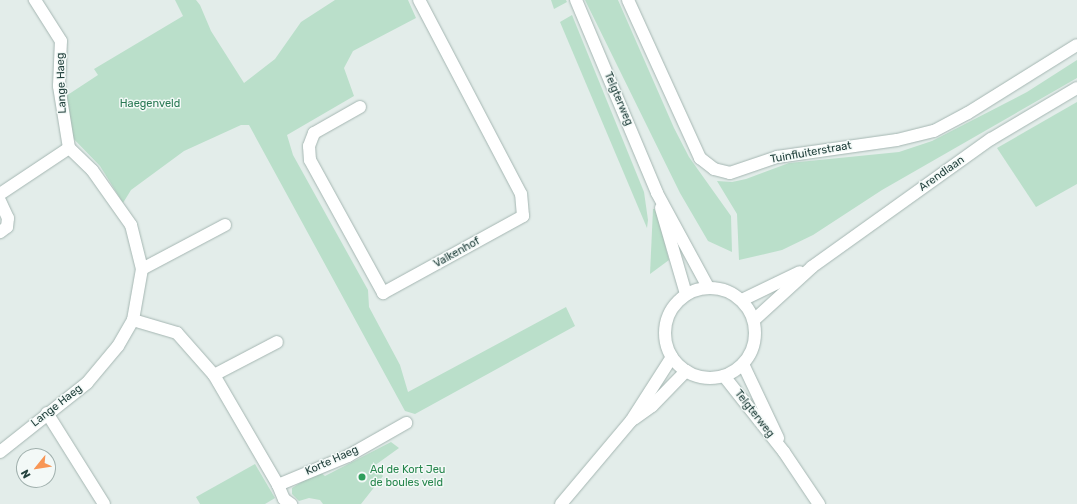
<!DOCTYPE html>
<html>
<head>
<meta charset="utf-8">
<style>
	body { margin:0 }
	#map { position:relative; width:1077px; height:504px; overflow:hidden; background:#e3edea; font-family:Rubik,sans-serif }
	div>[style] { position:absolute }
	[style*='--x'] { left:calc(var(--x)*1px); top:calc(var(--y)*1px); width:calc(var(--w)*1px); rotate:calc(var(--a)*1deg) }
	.green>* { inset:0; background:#badfca }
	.roads { filter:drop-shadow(0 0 1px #a5b6b2) drop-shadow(0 0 1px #a5b6b2) }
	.street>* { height:12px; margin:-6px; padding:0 6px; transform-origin:6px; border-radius:6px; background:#fff }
	.secondary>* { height:12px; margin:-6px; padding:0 6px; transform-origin:6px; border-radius:6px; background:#fff }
	.secondary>.ring { margin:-6px; padding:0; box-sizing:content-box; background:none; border:12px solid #fff; border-radius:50% }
	.dots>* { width:11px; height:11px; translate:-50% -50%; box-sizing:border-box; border:2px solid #f3f9f7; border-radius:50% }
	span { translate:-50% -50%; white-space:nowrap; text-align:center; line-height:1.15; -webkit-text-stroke:3px #f3f9f7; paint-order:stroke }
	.street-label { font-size:11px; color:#21403c }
	.park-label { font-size:11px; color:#297954 }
	.leisure-label { font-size:11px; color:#27864d }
	.left { translate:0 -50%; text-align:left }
	.north { position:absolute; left:16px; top:448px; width:40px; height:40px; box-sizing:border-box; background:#f3f9f7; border:1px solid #9fafac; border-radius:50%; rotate:240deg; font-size:11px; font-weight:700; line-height:16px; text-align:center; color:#21403c }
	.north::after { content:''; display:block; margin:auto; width:14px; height:18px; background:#f89655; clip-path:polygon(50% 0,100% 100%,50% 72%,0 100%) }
</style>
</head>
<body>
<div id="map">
	<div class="green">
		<div style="clip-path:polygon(175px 0,196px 0,200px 5px,211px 31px,244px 83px,275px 59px,301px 22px,335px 0,408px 0,416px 18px,353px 51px,344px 68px,354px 96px,287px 135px,293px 155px,368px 290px,369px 307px,400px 365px,408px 392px,566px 307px,575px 326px,415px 414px,405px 411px,249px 125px,241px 125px,184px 151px,131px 190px,123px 203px,100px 166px,69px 134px,66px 96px,98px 75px,94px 69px,183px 16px)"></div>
		<div style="clip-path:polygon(551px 0,566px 0,567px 2px,554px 9px)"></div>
		<div style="clip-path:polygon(585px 0,618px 0,674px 128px,689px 157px,731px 216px,732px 252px,708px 241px,680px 193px)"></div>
		<div style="clip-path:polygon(572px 15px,644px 192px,648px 220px,647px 228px,560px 22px)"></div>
		<div style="clip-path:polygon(1077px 60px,1077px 78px,882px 190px,813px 235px,782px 250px,739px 260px,737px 214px,717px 181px,732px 182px,746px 179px,789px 163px,899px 152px,932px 141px,1027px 92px)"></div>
		<div style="clip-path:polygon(1077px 102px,1077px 184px,1036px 207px,997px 148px)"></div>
		<div style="clip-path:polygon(653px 209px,656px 209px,669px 260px,650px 274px)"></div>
		<div style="clip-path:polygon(391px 442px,399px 448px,374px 466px,383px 476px,361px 504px,323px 504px,320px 500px,309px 498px,299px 501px,292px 494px,292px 488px,313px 475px,321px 473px,325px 476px)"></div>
		<div style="clip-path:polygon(255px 464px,275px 498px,265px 504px,200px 504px,196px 497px)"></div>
	</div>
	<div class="roads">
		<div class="street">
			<div style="--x:628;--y:0;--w:174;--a:65.5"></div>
			<div style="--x:700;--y:158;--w:18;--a:38"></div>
			<div style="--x:714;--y:169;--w:16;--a:14"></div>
			<div style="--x:730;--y:173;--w:50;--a:-18.8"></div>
			<div style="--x:777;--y:157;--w:121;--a:-8.1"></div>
			<div style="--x:897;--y:140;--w:38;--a:-14"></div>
			<div style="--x:934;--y:131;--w:38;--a:-28"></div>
			<div style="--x:968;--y:113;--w:128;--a:-32"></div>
			<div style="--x:360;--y:107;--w:53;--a:150.5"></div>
			<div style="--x:314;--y:133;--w:14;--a:111"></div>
			<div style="--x:309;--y:146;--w:14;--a:86"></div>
			<div style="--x:310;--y:160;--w:152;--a:61.2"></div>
			<div style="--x:383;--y:293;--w:160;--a:-28.8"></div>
			<div style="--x:523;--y:216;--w:22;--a:-95"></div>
			<div style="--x:521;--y:194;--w:219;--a:-117.7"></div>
			<div style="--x:0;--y:194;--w:83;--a:-33.7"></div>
			<div style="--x:0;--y:201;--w:19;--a:65"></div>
			<div style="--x:8;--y:218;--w:9;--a:96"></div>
			<div style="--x:7;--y:227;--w:9;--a:144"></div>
			<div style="--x:142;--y:269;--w:94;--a:-27.9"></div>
			<div style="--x:133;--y:320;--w:46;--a:16.5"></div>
			<div style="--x:177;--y:333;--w:56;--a:48.6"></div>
			<div style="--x:214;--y:375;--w:127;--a:59.8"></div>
			<div style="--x:278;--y:485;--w:76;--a:-22.5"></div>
			<div style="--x:348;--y:456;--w:67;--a:-29.6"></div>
			<div style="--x:743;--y:364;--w:82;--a:64.7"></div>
			<div style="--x:214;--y:375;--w:71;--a:-27.6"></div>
			<div style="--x:724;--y:376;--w:97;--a:51.7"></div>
			<div style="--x:784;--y:452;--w:63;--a:56.1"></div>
			<div style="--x:47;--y:413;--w:107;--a:57.9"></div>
			<div style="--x:0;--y:452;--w:111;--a:-38.4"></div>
			<div style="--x:87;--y:383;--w:48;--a:-50"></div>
			<div style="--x:118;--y:346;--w:30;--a:-60"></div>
			<div style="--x:133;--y:320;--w:52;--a:-80"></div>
			<div style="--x:142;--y:269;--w:45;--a:-104"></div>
			<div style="--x:131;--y:225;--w:67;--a:-125.3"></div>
			<div style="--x:92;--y:170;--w:32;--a:-136"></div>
			<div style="--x:69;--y:148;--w:63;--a:-99.2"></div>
			<div style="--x:59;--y:86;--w:45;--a:-87.5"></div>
			<div style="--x:61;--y:41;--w:49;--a:-122.4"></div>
			<div style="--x:278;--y:485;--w:15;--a:67"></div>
			<div style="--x:284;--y:499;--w:9;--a:36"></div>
		</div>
		<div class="secondary">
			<div style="--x:576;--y:0;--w:209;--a:67.2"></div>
			<div style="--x:657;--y:193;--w:107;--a:61.5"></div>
			<div style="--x:661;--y:208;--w:90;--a:73.8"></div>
			<div class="ring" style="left:665px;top:288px;width:78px;height:78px"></div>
			<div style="--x:742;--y:300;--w:64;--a:-25.8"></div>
			<div style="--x:754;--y:320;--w:79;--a:-42.4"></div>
			<div style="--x:812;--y:267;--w:220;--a:-35.6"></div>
			<div style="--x:991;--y:139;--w:100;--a:-30.7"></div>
			<div style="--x:634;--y:419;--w:22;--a:-36"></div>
			<div style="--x:652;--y:406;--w:49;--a:-45.8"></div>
			<div style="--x:561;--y:504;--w:109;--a:-49.9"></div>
			<div style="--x:631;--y:421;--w:76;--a:-57.4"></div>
		</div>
	</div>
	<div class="dots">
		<div style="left:362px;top:477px;background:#2e9e5b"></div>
	</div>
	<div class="street-label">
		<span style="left:62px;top:83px;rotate:-92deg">Lange Haeg</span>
		<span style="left:618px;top:99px;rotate:67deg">Telgterweg</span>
		<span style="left:811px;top:153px;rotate:-10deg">Tuinfluiterstraat</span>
		<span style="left:942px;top:174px;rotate:-35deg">Arendlaan</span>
		<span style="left:457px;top:253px;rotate:-29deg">Valkenhof</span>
		<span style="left:57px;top:406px;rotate:-38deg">Lange Haeg</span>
		<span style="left:754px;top:414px;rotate:52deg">Telgterweg</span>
		<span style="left:332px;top:461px;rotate:-24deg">Korte Haeg</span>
	</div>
	<div class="park-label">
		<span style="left:150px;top:104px">Haegenveld</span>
	</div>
	<div class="leisure-label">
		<span class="left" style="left:370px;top:477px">Ad de Kort Jeu<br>de boules veld</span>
	</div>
	<div class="north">N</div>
</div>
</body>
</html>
